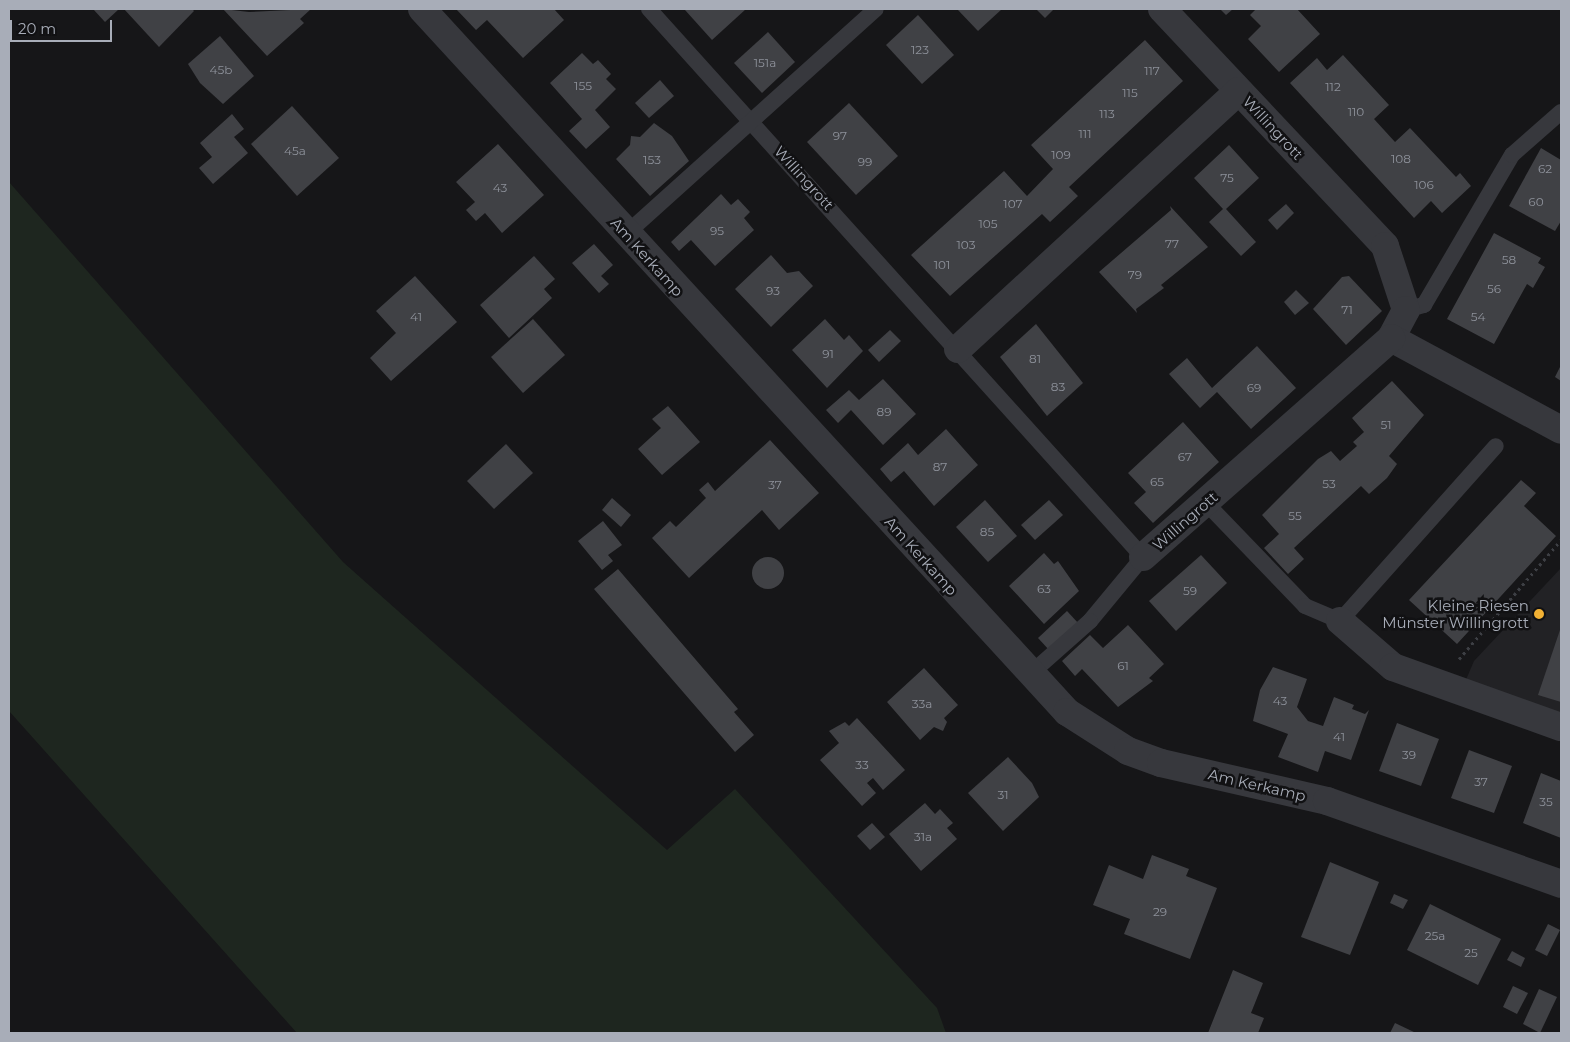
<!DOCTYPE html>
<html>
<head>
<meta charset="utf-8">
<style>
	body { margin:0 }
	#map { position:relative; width:1570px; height:1042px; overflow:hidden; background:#161618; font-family:Montserrat,sans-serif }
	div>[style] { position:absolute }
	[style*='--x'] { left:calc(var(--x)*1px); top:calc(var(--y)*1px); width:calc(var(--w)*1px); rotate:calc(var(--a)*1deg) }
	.built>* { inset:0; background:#222225 }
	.green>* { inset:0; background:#1e261f }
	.building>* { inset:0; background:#404145 }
	.round { border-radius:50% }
	.path>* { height:3px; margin-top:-1.5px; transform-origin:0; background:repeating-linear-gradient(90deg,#3d3f44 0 2.5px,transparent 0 6.5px) }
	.service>* { height:16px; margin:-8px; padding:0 8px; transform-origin:8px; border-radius:8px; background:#37383d }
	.minor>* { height:28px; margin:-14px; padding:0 14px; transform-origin:14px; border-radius:14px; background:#37383d }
	.dots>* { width:14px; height:14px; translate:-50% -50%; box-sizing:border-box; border:2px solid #111113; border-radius:50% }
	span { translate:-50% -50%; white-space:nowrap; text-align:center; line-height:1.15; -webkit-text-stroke:5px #111113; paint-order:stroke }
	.number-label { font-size:12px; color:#8e929b }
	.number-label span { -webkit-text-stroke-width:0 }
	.street-label { font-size:15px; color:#a8adb8 }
	.poi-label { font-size:15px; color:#a8adb8 }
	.right { translate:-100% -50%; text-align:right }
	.frame { position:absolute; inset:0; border:10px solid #a8adb8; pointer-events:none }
	.scale { position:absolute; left:10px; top:20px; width:102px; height:22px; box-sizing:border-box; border:2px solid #a8adb8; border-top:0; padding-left:6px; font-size:15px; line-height:18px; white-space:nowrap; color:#a8adb8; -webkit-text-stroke:4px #111113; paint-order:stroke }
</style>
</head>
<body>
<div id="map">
	<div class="built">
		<div style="clip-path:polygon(1561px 568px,1561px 717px,1465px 682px,1474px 661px)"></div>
	</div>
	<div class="green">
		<div style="clip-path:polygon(9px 182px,343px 562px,667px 850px,735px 789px,937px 1008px,946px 1033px,297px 1033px,9px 711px)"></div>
	</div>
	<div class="building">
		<div style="clip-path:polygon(93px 9px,119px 9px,105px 22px)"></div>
		<div style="clip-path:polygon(124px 9px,192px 9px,194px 11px,159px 47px)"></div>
		<div style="clip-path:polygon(223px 9px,249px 12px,311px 9px,300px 19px,304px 23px,267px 56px)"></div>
		<div style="clip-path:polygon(456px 9px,554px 9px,564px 20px,523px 58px,487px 20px,476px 30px)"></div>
		<div style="clip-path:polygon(746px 9px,712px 40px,685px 10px,687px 9px)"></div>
		<div style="clip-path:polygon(957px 9px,1002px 9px,978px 31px)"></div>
		<div style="clip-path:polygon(1036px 9px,1054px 9px,1045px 18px)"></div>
		<div style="clip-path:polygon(1220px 9px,1233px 9px,1226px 15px)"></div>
		<div style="clip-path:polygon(1256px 9px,1297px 9px,1320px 34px,1279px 72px,1248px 39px,1261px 26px,1250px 15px)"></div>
		<div style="clip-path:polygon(918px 15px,954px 55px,922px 84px,886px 45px)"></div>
		<div style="clip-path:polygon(768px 32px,795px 62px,762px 93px,734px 63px)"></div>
		<div style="clip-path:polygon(220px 36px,254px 76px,223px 104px,200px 83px,188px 64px)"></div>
		<div style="clip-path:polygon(1145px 40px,1183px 81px,1069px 187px,1078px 196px,1050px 222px,1042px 214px,950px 296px,911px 255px,1004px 171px,1027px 196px,1053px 169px,1031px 145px)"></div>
		<div style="clip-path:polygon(582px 53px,593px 64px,598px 60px,611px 74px,606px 79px,616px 89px,595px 110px,610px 127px,586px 149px,569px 131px,582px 119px,550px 83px)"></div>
		<div style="clip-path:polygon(1343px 55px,1389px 105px,1374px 119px,1395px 142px,1410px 128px,1456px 177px,1460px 173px,1471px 186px,1442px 213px,1431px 201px,1414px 218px,1290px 83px,1317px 58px,1327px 70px)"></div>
		<div style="clip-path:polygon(660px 80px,674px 96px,649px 118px,635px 103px)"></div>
		<div style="clip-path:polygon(849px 103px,898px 156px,856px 195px,807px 142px)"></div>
		<div style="clip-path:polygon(292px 106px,339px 158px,297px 196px,251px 144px)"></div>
		<div style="clip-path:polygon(232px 114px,244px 129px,234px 137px,248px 153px,213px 184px,199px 168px,212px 157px,200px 143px)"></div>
		<div style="clip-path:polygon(654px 123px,672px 136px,689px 161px,650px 196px,616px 159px,630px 145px,631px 136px,640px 137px)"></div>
		<div style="clip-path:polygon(498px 144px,544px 195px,502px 233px,485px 213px,476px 221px,466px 210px,475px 202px,456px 182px)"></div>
		<div style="clip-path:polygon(1229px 145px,1259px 178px,1226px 209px,1256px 242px,1241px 256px,1209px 222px,1223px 209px,1194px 178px)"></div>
		<div style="clip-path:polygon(1541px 148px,1561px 160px,1561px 221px,1555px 231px,1509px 206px)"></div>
		<div style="clip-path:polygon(721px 194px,731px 205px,738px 199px,750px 212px,744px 218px,754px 230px,715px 266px,691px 240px,679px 251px,671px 242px)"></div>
		<div style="clip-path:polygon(1286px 204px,1294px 213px,1277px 230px,1268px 220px)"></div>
		<div style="clip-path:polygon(1170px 206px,1208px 247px,1161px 285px,1164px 288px,1136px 309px,1137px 313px,1099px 272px,1171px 210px)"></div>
		<div style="clip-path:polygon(1494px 233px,1541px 258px,1538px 263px,1545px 267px,1533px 288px,1527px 284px,1494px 344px,1447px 319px)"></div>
		<div style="clip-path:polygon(594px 244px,613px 265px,601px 276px,609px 284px,599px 293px,572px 263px)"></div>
		<div style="clip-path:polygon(771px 255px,787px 273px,799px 271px,813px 286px,771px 327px,735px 289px)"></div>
		<div style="clip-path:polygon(534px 256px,555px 279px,544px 289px,552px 298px,509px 338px,480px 305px)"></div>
		<div style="clip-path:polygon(415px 276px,457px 322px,391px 381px,370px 358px,396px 333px,376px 311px)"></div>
		<div style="clip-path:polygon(1349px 276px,1382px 311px,1346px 345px,1313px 309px,1342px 277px)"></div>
		<div style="clip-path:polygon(1296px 290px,1309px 303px,1295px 315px,1284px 302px)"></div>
		<div style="clip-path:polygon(533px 319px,565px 355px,523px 393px,491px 357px)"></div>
		<div style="clip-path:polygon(825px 319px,844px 340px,849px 335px,863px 351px,827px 388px,792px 350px)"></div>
		<div style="clip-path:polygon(1036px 324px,1083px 383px,1047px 416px,1000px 357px)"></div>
		<div style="clip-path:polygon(890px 330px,901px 341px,879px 362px,868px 350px)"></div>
		<div style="clip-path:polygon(1257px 346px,1296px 388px,1251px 429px,1217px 392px,1200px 408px,1169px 374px,1187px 358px,1212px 388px)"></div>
		<div style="clip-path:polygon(1561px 365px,1561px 381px,1555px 377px)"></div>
		<div style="clip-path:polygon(883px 379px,916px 414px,883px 445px,851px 410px,838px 423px,826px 410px,849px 390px,859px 400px)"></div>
		<div style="clip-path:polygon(1392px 381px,1424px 415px,1389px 456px,1397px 464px,1387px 478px,1369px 494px,1361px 486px,1294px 548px,1304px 559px,1288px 574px,1264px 548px,1279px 534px,1262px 515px,1318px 459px,1331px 451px,1340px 461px,1357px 446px,1353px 442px,1364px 432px,1352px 418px)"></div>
		<div style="clip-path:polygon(668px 406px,700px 442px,662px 475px,638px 449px,661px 428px,652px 419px)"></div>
		<div style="clip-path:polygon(1183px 422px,1219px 462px,1153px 523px,1134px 503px,1146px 492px,1128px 473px)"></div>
		<div style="clip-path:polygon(946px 429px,978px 465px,934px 506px,904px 471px,891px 482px,880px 469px,908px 443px,918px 455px)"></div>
		<div style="clip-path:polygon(770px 440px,819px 493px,779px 530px,762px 510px,689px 578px,652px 538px,670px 521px,676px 527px,706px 498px,699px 490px,708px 482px,715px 491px)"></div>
		<div style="clip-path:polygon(506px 444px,533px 473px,494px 509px,467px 481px)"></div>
		<div style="clip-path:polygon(1521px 480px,1536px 493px,1524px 506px,1556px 536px,1457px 644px,1409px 600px)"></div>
		<div style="clip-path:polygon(612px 498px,631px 515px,621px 527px,602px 510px)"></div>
		<div style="clip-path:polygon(985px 500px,1017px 536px,988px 562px,956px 527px)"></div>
		<div style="clip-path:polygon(1049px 500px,1063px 515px,1035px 540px,1021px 525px)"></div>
		<div style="clip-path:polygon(603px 521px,622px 545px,608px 555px,613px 561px,602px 570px,578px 541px)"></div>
		<div style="clip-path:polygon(1044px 553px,1054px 564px,1058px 561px,1079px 591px,1044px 624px,1009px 586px)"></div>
		<div style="clip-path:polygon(1201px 555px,1227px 583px,1176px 631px,1149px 601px)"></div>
		<div class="round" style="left:752px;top:557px;width:32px;height:32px"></div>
		<div style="clip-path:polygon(618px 569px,738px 709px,734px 712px,754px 735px,735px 752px,594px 589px)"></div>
		<div style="clip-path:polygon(1067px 611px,1079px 624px,1050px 651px,1038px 638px)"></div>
		<div style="clip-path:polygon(1128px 625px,1164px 664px,1149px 678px,1153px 681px,1118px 707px,1082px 669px,1075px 676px,1062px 661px,1090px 635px,1103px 648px)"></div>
		<div style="clip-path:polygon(1561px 627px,1561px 702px,1538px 695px)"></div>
		<div style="clip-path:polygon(1273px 667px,1307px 679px,1297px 707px,1308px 721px,1323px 726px,1334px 697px,1354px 705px,1352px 709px,1365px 714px,1369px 710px,1351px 760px,1325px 751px,1318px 772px,1278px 757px,1288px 734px,1253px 721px,1260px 690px)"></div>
		<div style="clip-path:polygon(924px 668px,958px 705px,944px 718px,947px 722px,943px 731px,934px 727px,920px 740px,887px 702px)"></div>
		<div style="clip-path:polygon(857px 718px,905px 770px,883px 790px,873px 778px,867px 783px,876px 793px,862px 806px,820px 760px,839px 743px,829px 731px,845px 722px,849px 726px)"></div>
		<div style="clip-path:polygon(1397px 723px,1439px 739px,1421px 786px,1379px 771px)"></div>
		<div style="clip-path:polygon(1469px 750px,1512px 766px,1494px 813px,1451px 798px)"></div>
		<div style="clip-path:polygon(1008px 757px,1032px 783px,1039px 797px,1003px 831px,968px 793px)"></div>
		<div style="clip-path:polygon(1541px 773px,1561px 781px,1561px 838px,1523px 823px)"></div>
		<div style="clip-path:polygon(925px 803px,935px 814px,940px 809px,953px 823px,947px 828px,957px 839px,921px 871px,889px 834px)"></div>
		<div style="clip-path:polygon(872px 823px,885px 837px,870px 850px,857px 836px)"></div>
		<div style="clip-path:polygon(1152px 855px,1189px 869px,1186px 876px,1217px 888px,1190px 959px,1124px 934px,1130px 919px,1093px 905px,1109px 865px,1143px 879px)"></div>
		<div style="clip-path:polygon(1330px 862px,1379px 882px,1350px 955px,1301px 937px)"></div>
		<div style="clip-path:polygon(1394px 894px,1408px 900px,1403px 909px,1390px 903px)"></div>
		<div style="clip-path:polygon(1430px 904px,1501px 939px,1478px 985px,1407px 950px)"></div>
		<div style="clip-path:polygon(1548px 924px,1560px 930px,1547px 956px,1535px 950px)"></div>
		<div style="clip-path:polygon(1512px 951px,1525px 958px,1521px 967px,1507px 960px)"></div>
		<div style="clip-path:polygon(1233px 970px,1263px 983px,1251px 1013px,1264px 1018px,1258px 1033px,1208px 1033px)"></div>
		<div style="clip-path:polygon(1513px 986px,1528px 993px,1517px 1014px,1503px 1007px)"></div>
		<div style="clip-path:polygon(1539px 989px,1557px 997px,1540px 1033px,1523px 1024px)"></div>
		<div style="clip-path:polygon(1395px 1023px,1416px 1033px,1390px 1033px)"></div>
	</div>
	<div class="path">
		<div style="--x:1459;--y:659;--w:157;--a:-49.4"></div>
	</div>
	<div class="service">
		<div style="--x:649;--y:9;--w:738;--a:47.97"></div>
		<div style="--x:1143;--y:557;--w:83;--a:129.6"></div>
		<div style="--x:1090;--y:621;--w:81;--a:138.5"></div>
		<div style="--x:626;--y:234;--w:336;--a:-42"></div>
		<div style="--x:1406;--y:310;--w:19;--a:-16"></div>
		<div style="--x:1424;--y:305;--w:174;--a:-59.6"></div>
		<div style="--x:1512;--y:155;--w:65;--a:-41.3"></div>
		<div style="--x:1206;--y:503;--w:143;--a:46.1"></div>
		<div style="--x:1305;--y:606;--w:38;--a:23"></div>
		<div style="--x:1340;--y:621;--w:234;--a:-48.3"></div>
	</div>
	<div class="minor">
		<div style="--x:422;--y:9;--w:954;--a:47.46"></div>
		<div style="--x:1067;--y:712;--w:72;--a:32.6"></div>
		<div style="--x:1128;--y:751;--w:35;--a:20"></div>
		<div style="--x:1161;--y:763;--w:170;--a:12.9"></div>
		<div style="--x:1327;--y:801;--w:248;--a:19.5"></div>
		<div style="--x:1162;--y:9;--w:325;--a:46.7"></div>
		<div style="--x:1385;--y:246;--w:67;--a:71.8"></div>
		<div style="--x:1406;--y:310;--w:32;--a:118"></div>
		<div style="--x:1391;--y:338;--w:193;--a:28.4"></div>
		<div style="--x:958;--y:349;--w:381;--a:-42.6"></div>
		<div style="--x:1143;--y:557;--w:331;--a:-41.4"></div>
		<div style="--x:1340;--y:621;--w:70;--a:41"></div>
		<div style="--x:1393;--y:667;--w:178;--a:19.7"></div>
	</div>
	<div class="dots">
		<div style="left:1539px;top:614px;background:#f2b134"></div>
	</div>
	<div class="number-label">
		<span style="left:920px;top:50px">123</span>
		<span style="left:765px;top:63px">151a</span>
		<span style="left:221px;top:70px">45b</span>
		<span style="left:1152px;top:71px">117</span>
		<span style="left:583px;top:86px">155</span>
		<span style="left:1333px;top:87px">112</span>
		<span style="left:1130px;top:93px">115</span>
		<span style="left:1356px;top:112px">110</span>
		<span style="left:1107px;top:114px">113</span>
		<span style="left:1085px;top:134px">111</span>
		<span style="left:840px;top:136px">97</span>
		<span style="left:295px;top:151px">45a</span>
		<span style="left:1061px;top:155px">109</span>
		<span style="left:1401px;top:159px">108</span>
		<span style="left:652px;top:160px">153</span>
		<span style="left:865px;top:162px">99</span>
		<span style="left:1545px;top:169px">62</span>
		<span style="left:1227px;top:178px">75</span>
		<span style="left:1424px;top:185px">106</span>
		<span style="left:500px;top:188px">43</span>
		<span style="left:1536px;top:202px">60</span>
		<span style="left:1013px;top:204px">107</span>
		<span style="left:988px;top:224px">105</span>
		<span style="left:717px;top:231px">95</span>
		<span style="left:1172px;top:244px">77</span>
		<span style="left:966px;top:245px">103</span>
		<span style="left:1509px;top:260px">58</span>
		<span style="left:942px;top:265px">101</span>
		<span style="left:1135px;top:275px">79</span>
		<span style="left:1494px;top:289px">56</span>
		<span style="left:773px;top:291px">93</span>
		<span style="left:1347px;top:310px">71</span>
		<span style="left:416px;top:317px">41</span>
		<span style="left:1478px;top:317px">54</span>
		<span style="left:828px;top:354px">91</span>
		<span style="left:1035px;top:359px">81</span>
		<span style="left:1058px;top:387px">83</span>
		<span style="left:1254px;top:388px">69</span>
		<span style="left:884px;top:412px">89</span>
		<span style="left:1386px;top:425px">51</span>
		<span style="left:1185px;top:457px">67</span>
		<span style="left:940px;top:467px">87</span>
		<span style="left:1157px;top:482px">65</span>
		<span style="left:1329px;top:484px">53</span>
		<span style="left:775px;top:485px">37</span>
		<span style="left:1295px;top:516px">55</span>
		<span style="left:987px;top:532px">85</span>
		<span style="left:1044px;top:589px">63</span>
		<span style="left:1190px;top:591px">59</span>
		<span style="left:1123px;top:666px">61</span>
		<span style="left:1280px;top:701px">43</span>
		<span style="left:922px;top:704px">33a</span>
		<span style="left:1339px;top:737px">41</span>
		<span style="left:1409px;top:755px">39</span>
		<span style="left:862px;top:765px">33</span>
		<span style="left:1481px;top:782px">37</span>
		<span style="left:1003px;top:795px">31</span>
		<span style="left:1546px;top:802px">35</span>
		<span style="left:923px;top:837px">31a</span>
		<span style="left:1160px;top:912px">29</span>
		<span style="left:1435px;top:936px">25a</span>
		<span style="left:1471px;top:953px">25</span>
	</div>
	<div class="street-label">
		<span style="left:1273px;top:128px;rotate:47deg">Willingrott</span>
		<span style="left:804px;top:178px;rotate:48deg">Willingrott</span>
		<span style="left:647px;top:257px;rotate:48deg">Am Kerkamp</span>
		<span style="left:1185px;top:521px;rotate:-41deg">Willingrott</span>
		<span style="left:921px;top:556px;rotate:48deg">Am Kerkamp</span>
		<span style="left:1257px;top:785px;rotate:13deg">Am Kerkamp</span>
	</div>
	<div class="poi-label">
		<span class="right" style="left:1529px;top:614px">Kleine Riesen<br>Münster Willingrott</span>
	</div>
	<div class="frame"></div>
	<div class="scale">20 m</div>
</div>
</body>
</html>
